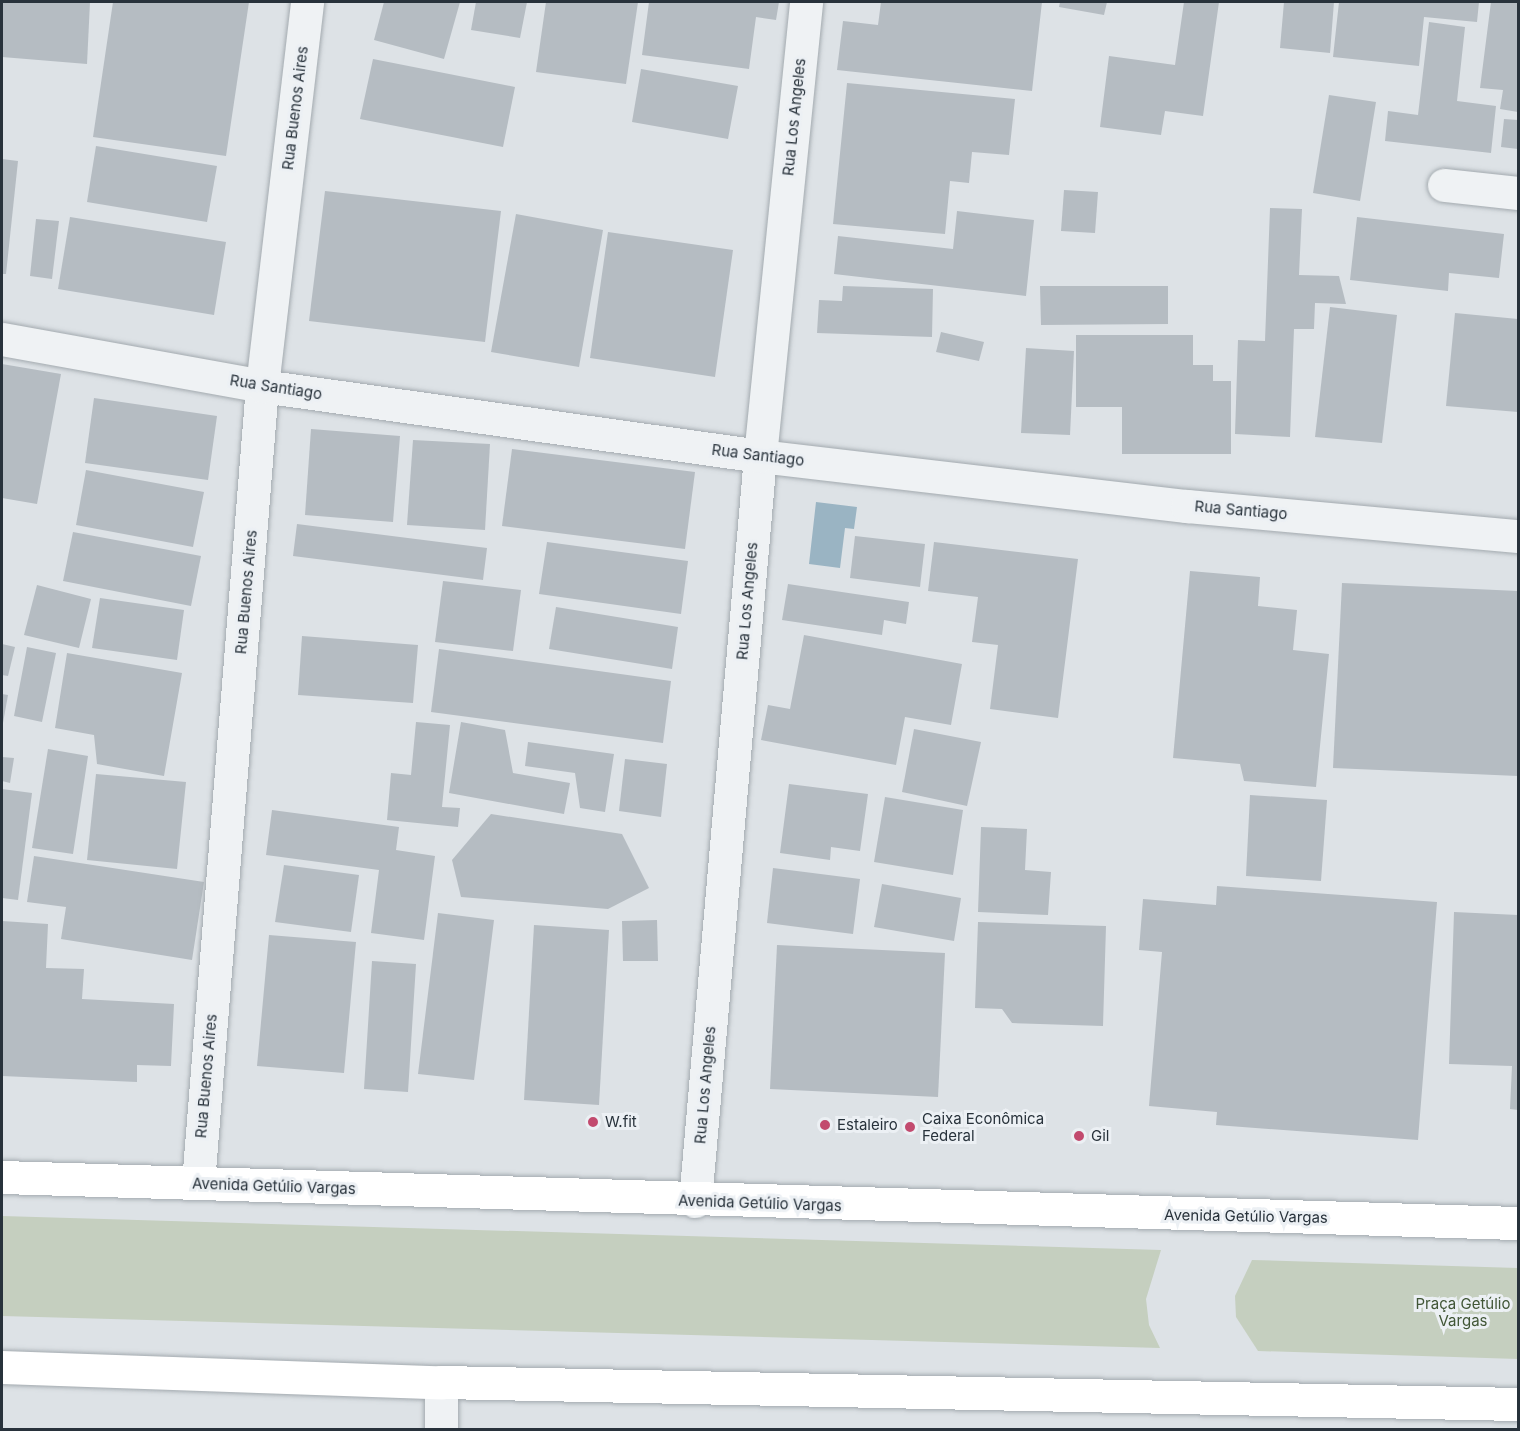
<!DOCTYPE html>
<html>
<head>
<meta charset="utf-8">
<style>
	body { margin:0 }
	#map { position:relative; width:1520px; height:1431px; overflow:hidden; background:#dde2e6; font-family:Inter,sans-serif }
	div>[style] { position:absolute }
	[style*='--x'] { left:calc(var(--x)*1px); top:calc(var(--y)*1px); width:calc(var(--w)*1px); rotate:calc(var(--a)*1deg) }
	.green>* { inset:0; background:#c5cfbf }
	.water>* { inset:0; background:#9ab4c3 }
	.building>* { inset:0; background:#b5bcc2 }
	.roads { filter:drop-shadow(0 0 2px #a3aaaf) drop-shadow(0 0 2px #a3aaaf) }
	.street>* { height:33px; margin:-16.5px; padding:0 16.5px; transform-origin:16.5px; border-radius:16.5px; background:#eff2f4 }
	.primary>* { height:33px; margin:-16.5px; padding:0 16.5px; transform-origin:16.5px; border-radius:16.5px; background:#fff }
	.dots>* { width:16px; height:16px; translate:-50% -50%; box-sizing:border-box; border:3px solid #ecf0f4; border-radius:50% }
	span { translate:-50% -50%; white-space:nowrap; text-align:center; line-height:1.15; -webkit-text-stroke:6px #ecf0f4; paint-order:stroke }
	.street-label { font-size:15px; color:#28323b }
	.poi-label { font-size:15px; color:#28323b }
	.left { translate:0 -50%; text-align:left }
	.park-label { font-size:15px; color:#415636 }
	.frame { position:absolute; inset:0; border:3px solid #28323b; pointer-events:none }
</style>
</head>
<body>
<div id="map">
	<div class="green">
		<div style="clip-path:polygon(2px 1216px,1161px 1250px,1146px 1299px,1149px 1325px,1160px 1348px,2px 1316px)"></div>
		<div style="clip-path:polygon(1252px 1260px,1518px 1268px,1518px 1359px,1258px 1351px,1236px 1317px,1235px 1296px)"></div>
	</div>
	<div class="water">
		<div style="clip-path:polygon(816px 502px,857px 507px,854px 529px,845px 528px,840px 568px,809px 564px)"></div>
	</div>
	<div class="building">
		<div style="clip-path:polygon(2px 2px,90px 2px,87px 64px,2px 57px)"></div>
		<div style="clip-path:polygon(113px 2px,249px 2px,226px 156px,93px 137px)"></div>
		<div style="clip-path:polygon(384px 2px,460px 2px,444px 59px,374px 40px)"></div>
		<div style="clip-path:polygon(476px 2px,527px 2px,520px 38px,471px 30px)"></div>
		<div style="clip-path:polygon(546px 2px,638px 2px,626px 84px,536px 72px)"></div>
		<div style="clip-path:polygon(649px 2px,779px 2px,776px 20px,756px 17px,749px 69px,642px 55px)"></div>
		<div style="clip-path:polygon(881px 2px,1042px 2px,1032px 91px,837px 70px,843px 21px,878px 25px)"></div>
		<div style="clip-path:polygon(1060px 2px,1107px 2px,1104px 15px,1059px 7px)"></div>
		<div style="clip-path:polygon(1184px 2px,1219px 2px,1203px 116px,1165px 111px,1161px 135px,1100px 127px,1109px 56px,1175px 65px)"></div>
		<div style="clip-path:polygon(1284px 2px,1334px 2px,1330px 53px,1280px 48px)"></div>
		<div style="clip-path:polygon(1339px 2px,1479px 2px,1477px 22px,1424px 17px,1419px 66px,1333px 57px)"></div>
		<div style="clip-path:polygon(1491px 2px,1518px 2px,1518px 112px,1500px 109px,1503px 90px,1480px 88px)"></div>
		<div style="clip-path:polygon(1429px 22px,1465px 27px,1457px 101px,1496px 106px,1491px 153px,1385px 141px,1388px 111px,1418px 115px)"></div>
		<div style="clip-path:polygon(373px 59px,515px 87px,503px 147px,360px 119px)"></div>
		<div style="clip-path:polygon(641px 69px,738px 86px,728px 139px,632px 122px)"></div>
		<div style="clip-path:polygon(847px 83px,1015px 99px,1009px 155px,972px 152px,969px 183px,950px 181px,945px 234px,833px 224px)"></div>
		<div style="clip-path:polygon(1329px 95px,1376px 102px,1360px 201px,1313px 193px)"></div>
		<div style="clip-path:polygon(1504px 119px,1518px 120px,1518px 149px,1501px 147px)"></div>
		<div style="clip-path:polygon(96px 146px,217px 166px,207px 222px,87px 202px)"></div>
		<div style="clip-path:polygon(2px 159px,18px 161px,6px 274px,2px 274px)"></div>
		<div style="clip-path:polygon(1064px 190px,1098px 192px,1095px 233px,1061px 231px)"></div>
		<div style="clip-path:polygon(325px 191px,501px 211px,485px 342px,309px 321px)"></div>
		<div style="clip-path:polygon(1270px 208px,1302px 209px,1299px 275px,1339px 276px,1346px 304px,1315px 303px,1314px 329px,1294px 329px,1290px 437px,1235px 434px,1238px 340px,1265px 341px)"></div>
		<div style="clip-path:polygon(957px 211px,1034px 220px,1026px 296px,834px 274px,838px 236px,953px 249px)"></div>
		<div style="clip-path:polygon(516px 214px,603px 230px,579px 367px,491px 352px)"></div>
		<div style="clip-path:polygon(70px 217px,226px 242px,214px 315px,58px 289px)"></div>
		<div style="clip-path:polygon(1357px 217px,1504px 234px,1499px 278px,1449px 273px,1448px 291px,1350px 280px)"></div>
		<div style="clip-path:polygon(36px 219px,59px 221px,52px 279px,30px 276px)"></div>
		<div style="clip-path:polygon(608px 232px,733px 250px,715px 377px,590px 358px)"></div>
		<div style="clip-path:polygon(843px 286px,933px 289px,932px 337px,817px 333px,819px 300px,842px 301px)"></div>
		<div style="clip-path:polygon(1040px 286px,1168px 286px,1168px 324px,1041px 325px)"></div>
		<div style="clip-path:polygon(1330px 307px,1397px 315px,1382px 443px,1315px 437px)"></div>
		<div style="clip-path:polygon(1455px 313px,1518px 319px,1518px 412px,1446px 406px)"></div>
		<div style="clip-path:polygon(941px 332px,984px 342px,979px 361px,936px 352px)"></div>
		<div style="clip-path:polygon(1076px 335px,1193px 335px,1193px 365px,1213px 365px,1213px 381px,1231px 381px,1231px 454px,1122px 454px,1122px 407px,1076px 407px)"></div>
		<div style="clip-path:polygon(1026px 348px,1074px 351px,1070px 435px,1021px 433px)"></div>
		<div style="clip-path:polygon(2px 364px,61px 374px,37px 504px,2px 498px)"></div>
		<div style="clip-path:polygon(94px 398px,217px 416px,208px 480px,85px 463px)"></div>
		<div style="clip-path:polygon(311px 429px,400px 436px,393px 522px,305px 515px)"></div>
		<div style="clip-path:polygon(413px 440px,490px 444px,485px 530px,407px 525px)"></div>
		<div style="clip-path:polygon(512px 449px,695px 472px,685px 549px,502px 526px)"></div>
		<div style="clip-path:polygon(86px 470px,204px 492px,193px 547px,76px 525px)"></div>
		<div style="clip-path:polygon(297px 524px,487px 548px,483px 580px,293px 556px)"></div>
		<div style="clip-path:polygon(73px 532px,201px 556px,191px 606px,63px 581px)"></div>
		<div style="clip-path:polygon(855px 536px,925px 544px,920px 587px,850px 578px)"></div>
		<div style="clip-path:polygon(547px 542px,688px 561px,681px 614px,539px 594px)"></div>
		<div style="clip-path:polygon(934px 542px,1078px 559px,1058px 718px,990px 709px,998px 645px,972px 642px,978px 597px,928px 591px)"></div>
		<div style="clip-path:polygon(1190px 571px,1260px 577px,1258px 606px,1297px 610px,1293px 650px,1329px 654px,1316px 787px,1244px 781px,1240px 764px,1173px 758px)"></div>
		<div style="clip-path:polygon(443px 581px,521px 590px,513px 651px,435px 642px)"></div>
		<div style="clip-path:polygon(1342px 583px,1518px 591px,1518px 776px,1333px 768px)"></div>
		<div style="clip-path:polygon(788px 584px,909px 602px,906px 624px,884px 620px,882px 635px,782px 620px)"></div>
		<div style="clip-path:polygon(37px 585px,91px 599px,79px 648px,24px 635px)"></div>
		<div style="clip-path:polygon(100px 598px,184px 610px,177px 660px,92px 648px)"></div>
		<div style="clip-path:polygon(556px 607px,678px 627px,672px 669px,549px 649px)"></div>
		<div style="clip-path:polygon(804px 635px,962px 664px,951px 725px,905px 717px,896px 765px,761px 740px,768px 705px,790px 709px)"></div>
		<div style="clip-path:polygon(302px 636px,418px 645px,413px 703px,298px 695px)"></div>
		<div style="clip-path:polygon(2px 644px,15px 647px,8px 676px,2px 675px)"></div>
		<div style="clip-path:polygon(27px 647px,56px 653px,42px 722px,14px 716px)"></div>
		<div style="clip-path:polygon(439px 649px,671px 681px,663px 743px,431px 712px)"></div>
		<div style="clip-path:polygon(67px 653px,182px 673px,164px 776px,97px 764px,94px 735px,55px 728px)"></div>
		<div style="clip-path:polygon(2px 694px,8px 695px,3px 723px,2px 723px)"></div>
		<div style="clip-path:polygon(416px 722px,450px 725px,442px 807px,460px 808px,458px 827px,387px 820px,391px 773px,411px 775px)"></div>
		<div style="clip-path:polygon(461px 722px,505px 730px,513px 773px,570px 783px,564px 814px,449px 793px)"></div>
		<div style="clip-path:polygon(914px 729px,981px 742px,967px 806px,902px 792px)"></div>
		<div style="clip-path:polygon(528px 742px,614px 754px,605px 812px,580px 808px,575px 773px,525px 766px)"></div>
		<div style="clip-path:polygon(48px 749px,88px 756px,73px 854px,32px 848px)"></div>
		<div style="clip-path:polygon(2px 757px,14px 758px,10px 783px,2px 781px)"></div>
		<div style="clip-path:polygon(625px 759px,667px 764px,661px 817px,619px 811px)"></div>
		<div style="clip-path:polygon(96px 774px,186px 782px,177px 869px,87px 860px)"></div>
		<div style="clip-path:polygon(789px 784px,868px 794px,860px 851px,831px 847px,830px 860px,780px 853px)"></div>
		<div style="clip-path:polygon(2px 789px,32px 793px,18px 900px,2px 898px)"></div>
		<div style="clip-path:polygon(1250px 795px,1327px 800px,1321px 881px,1246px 876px)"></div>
		<div style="clip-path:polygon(885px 797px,963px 810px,953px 875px,874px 862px)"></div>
		<div style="clip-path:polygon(272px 810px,399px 827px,396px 850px,435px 856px,424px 940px,371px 933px,379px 870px,266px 855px)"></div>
		<div style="clip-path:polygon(491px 814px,622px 834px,649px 888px,608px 909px,461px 897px,452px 860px)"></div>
		<div style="clip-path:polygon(981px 827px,1027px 829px,1025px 870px,1051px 872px,1048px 915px,978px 912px)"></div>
		<div style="clip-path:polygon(34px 856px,204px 882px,192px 960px,61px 939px,66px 907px,27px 902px)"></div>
		<div style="clip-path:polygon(284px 865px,359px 875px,351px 932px,275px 922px)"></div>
		<div style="clip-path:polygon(773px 868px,860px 879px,853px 934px,767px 923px)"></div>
		<div style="clip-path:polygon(882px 884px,961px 898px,954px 941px,874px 927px)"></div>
		<div style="clip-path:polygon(1217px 886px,1437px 902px,1418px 1140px,1216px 1125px,1217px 1112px,1149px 1106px,1162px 952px,1139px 950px,1143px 899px,1216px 905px)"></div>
		<div style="clip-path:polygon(1454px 912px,1518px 915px,1518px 1110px,1510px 1109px,1512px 1066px,1449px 1064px)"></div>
		<div style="clip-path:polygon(438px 913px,494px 920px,474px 1080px,418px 1074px)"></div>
		<div style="clip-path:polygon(657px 920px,658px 961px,623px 961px,622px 921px)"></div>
		<div style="clip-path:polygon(2px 921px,48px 924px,46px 968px,84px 969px,82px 999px,174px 1004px,171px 1066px,137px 1065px,137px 1082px,2px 1076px)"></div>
		<div style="clip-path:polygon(978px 922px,1106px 926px,1103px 1026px,1012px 1023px,1002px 1009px,975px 1008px)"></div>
		<div style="clip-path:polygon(534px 925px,609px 930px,599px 1105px,524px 1100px)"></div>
		<div style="clip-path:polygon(269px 935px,356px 942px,344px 1073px,257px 1066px)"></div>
		<div style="clip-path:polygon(777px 945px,945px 953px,938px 1097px,770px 1089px)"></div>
		<div style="clip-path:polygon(372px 961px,416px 964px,408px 1092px,364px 1089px)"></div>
	</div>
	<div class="roads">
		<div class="street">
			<div style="--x:1444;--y:185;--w:74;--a:6.2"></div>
			<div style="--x:2;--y:339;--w:264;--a:10.2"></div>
			<div style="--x:262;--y:386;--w:503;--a:8"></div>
			<div style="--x:760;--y:456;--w:430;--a:6.7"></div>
			<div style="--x:1187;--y:506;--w:332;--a:5.2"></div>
			<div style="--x:198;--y:1183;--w:800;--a:-85.41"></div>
			<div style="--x:262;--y:386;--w:387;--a:-83.3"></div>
			<div style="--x:695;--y:1201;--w:748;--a:-85.01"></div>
			<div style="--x:760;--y:456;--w:456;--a:-84.2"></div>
			<div style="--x:441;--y:1430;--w:48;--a:-90"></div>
		</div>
		<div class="primary">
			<div style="--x:2;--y:1177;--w:1517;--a:1.74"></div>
			<div style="--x:2;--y:1367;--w:439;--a:2"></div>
			<div style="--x:441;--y:1382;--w:1077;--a:1.17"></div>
		</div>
	</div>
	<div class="dots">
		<div style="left:593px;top:1122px;background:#c24a6e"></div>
		<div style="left:825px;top:1125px;background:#c24a6e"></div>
		<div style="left:910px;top:1127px;background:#c24a6e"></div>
		<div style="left:1079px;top:1136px;background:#c24a6e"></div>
	</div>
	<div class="street-label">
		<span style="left:295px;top:108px;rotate:-83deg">Rua Buenos Aires</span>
		<span style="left:794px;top:117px;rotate:-84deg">Rua Los Angeles</span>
		<span style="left:276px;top:387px;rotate:9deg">Rua Santiago</span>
		<span style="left:758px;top:455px;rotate:7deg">Rua Santiago</span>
		<span style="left:1241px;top:510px;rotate:5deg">Rua Santiago</span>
		<span style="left:246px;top:592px;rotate:-85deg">Rua Buenos Aires</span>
		<span style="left:747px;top:601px;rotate:-85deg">Rua Los Angeles</span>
		<span style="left:206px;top:1076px;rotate:-85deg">Rua Buenos Aires</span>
		<span style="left:705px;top:1085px;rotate:-85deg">Rua Los Angeles</span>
		<span style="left:274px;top:1186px;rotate:2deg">Avenida Getúlio Vargas</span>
		<span style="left:760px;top:1203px;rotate:2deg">Avenida Getúlio Vargas</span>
		<span style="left:1246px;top:1216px;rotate:1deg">Avenida Getúlio Vargas</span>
	</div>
	<div class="poi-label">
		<span class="left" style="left:922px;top:1127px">Caixa Econômica<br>Federal</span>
		<span class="left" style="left:605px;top:1122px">W.fit</span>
		<span class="left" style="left:837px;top:1125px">Estaleiro</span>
		<span class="left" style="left:1091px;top:1136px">Gil</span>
	</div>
	<div class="park-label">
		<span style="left:1463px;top:1312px">Praça Getúlio<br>Vargas</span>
	</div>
	<div class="frame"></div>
</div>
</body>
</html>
